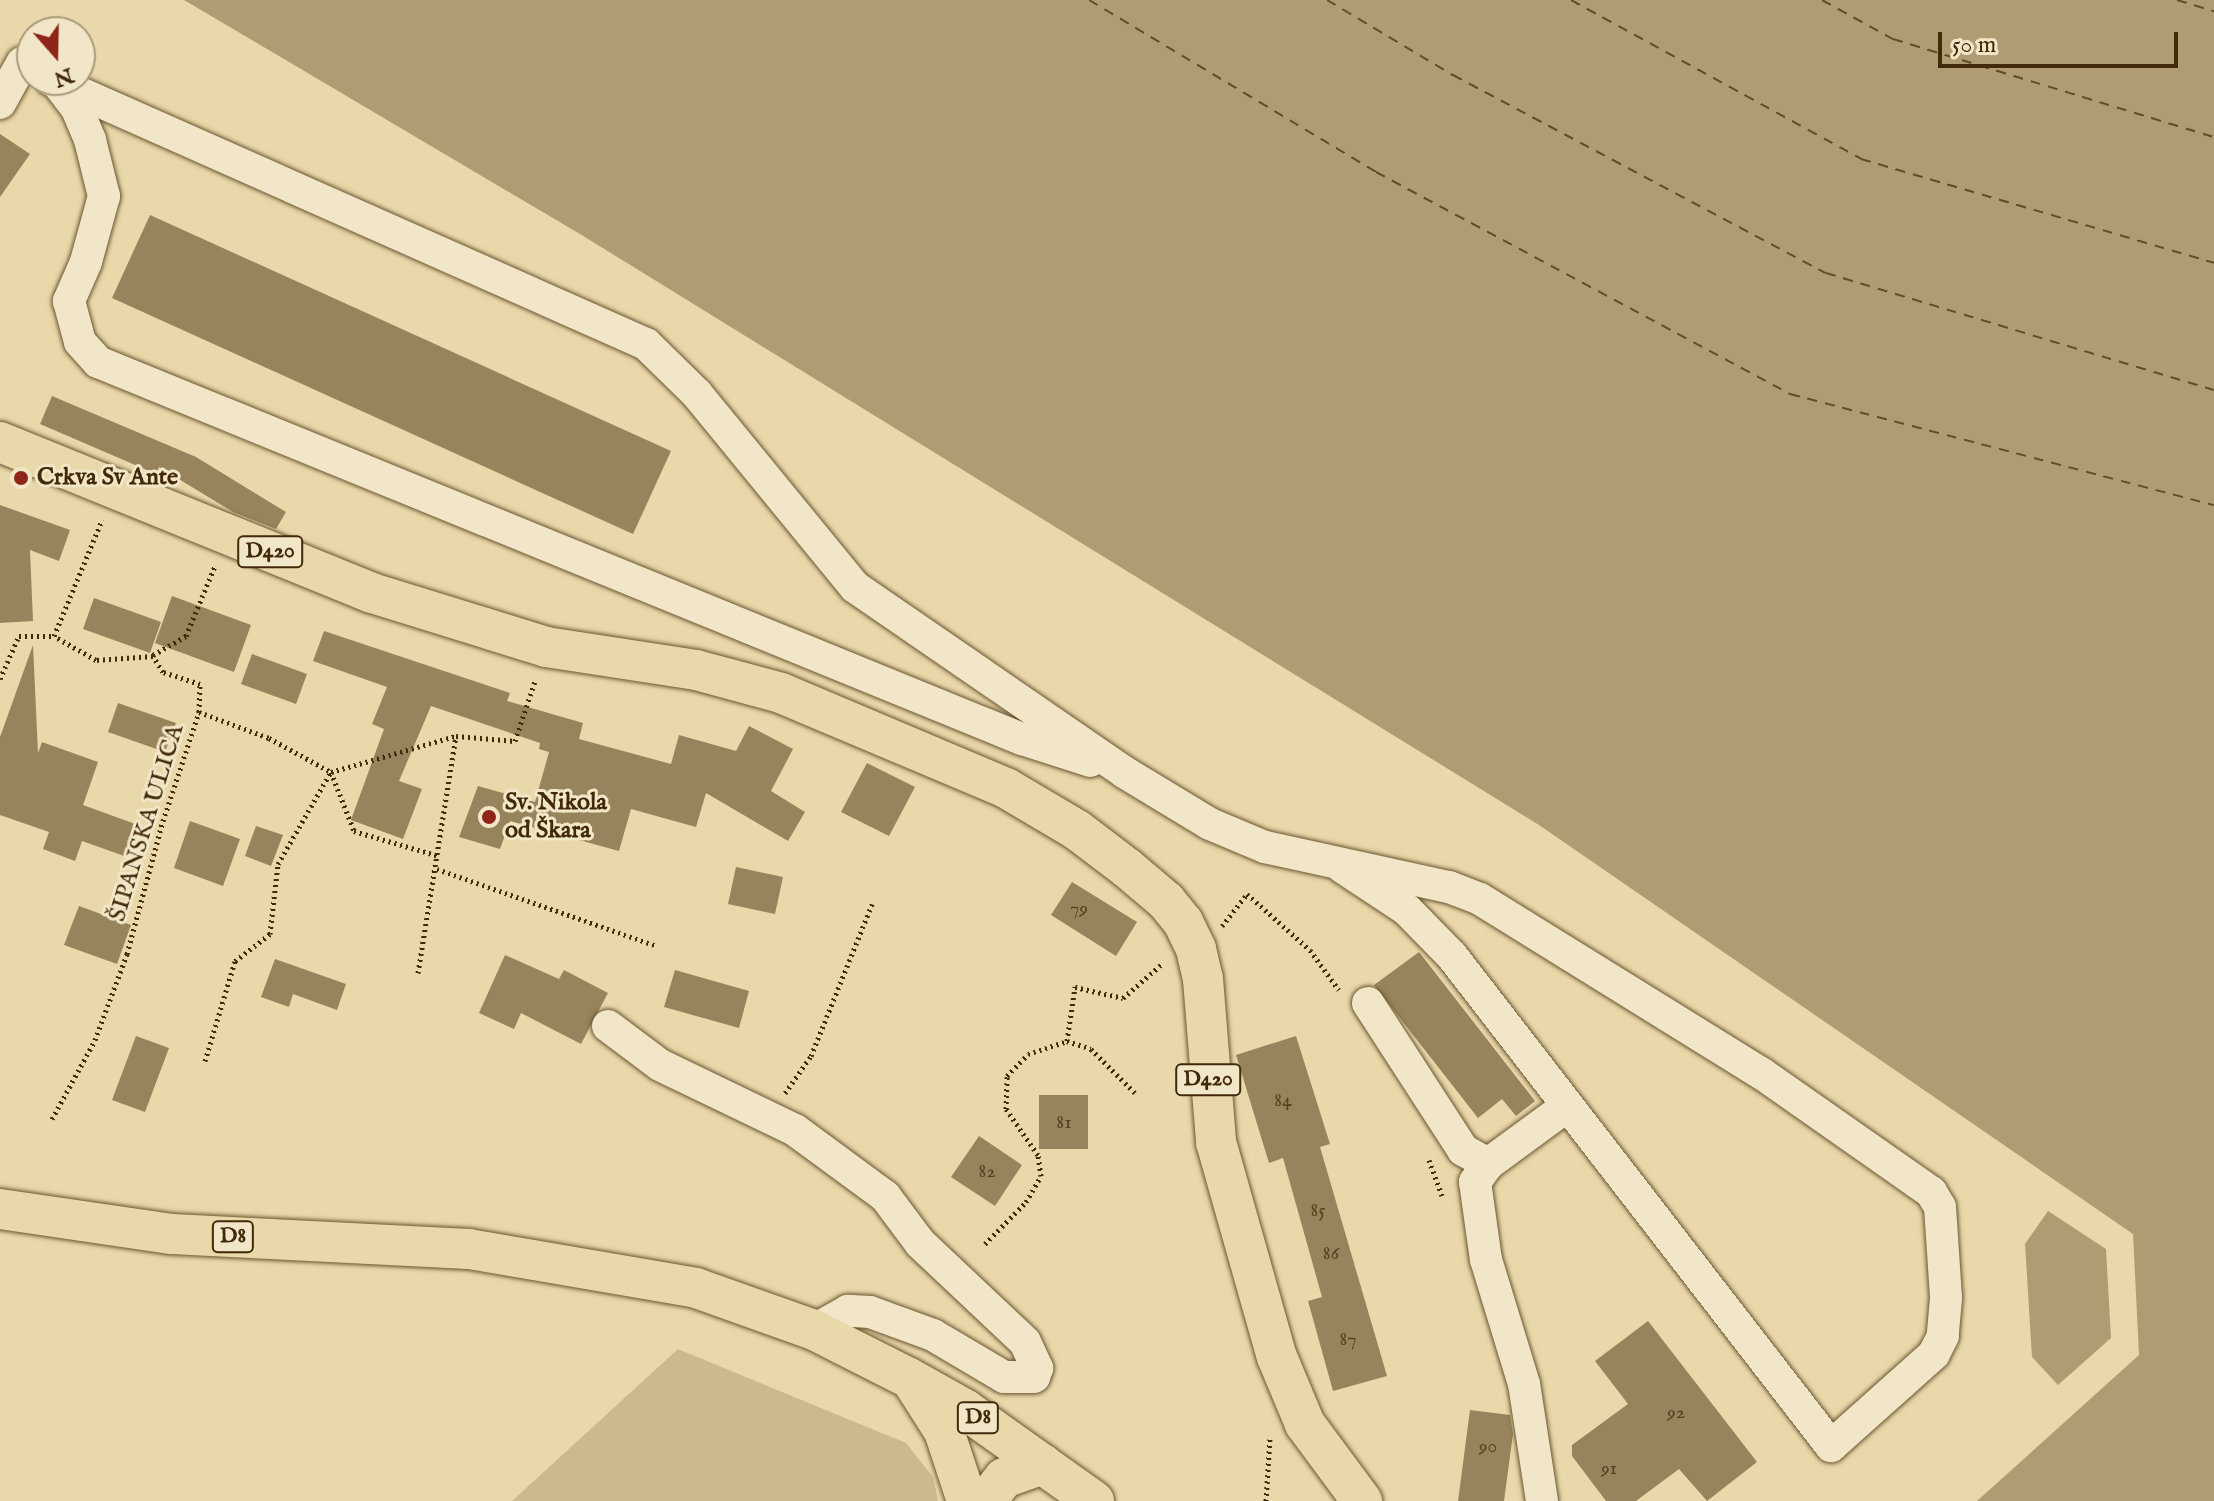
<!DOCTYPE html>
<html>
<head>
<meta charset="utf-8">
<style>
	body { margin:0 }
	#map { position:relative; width:2214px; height:1501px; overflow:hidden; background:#e9d8a9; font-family:"IM FELL English",serif }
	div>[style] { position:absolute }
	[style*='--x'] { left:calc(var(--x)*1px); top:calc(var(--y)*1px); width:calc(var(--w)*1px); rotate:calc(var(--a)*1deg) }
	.green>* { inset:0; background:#ccba8e }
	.water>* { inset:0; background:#b09c73 }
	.ferry>* { height:2px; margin-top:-1px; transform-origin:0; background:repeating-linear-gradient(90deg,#624c29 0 10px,transparent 0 18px) }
	.building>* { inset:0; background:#98845c }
	.path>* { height:5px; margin-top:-2.5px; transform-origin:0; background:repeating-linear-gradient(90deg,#412909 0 2px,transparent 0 6px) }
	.roads { filter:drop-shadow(0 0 2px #6b5531) drop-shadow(0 0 2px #6b5531) }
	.minor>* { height:32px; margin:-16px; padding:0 16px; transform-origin:16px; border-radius:16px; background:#f1e6c7 }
	.major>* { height:40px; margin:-20px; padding:0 20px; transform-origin:20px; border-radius:20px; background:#e9d8a9 }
	.dots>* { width:22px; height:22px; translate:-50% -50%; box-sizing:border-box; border:4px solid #f1e6c7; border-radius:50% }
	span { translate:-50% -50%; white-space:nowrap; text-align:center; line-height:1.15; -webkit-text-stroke:6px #f1e6c7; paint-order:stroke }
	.number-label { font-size:20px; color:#57401e }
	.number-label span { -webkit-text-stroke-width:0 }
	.shield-label span { padding:2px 6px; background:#f1e6c7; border:2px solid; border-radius:6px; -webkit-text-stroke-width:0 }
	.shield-label { font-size:22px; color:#412909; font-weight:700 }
	.poi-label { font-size:24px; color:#412909; font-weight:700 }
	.left { translate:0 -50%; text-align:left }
	.street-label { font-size:24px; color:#412909 }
	.north { position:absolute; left:16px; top:16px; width:80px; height:80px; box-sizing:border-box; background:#f1e6c7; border:2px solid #ab9a7b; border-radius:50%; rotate:160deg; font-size:22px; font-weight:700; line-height:32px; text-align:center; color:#412909 }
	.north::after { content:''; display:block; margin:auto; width:28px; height:36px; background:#8f2418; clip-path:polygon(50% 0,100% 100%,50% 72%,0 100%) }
	.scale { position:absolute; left:1938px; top:32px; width:240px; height:36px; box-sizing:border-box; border:4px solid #412909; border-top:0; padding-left:10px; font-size:24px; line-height:28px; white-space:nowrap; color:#412909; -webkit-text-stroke:6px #f1e6c7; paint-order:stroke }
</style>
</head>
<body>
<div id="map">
	<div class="green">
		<div style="clip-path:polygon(678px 1349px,906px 1443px,933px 1477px,938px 1501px,512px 1501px)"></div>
	</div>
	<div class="water">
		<div style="clip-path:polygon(184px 0,2214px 0,2214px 1501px,1977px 1501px,2139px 1355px,2133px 1234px,1539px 825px,580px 234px)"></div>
		<div style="clip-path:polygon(2048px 1211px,2106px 1249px,2111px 1338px,2058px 1385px,2032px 1357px,2025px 1244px)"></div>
	</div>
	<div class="ferry">
		<div style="--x:1089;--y:0;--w:335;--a:30.9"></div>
		<div style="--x:1376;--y:172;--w:470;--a:28.2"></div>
		<div style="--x:1790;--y:394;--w:438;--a:14.7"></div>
		<div style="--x:1327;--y:0;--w:147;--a:30.8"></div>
		<div style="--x:1453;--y:75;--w:422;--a:28"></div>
		<div style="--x:1826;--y:273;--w:405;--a:16.8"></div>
		<div style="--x:1571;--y:0;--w:331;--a:28.7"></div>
		<div style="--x:1861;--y:159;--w:368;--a:16.4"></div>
		<div style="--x:1822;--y:0;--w:81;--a:28.8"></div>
		<div style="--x:1893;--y:39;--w:336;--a:17"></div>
		<div style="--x:2177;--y:0;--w:39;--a:17"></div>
	</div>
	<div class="building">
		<div style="clip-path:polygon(0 134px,30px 154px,0 197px)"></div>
		<div style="clip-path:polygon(150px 215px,671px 451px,633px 534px,112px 298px)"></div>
		<div style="clip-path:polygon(52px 396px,196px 457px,286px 512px,276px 529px,233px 512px,159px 467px,156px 474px,40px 424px)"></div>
		<div style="clip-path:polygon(0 505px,70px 530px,59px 561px,30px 550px,33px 621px,0 623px)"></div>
		<div style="clip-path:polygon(172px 596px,251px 625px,234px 672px,155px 643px)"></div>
		<div style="clip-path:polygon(94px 598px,161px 622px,150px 653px,83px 629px)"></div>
		<div style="clip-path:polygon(324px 631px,510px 693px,507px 701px,583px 723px,579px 739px,671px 764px,679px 735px,736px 751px,749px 726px,793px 749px,771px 791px,805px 812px,788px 841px,706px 793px,696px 827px,631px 809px,619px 851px,510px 821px,500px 849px,459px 837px,478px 786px,535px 802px,549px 752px,539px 749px,540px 743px,431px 706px,399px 781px,422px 789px,403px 839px,351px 820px,384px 729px,372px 724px,387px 687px,313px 661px)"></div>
		<div style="clip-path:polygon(33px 645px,38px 753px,42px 742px,98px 762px,83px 805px,138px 825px,127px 857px,82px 841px,75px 861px,43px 849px,49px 832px,0 815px,0 737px)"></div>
		<div style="clip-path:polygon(252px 654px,307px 674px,296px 704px,241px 684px)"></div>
		<div style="clip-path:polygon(118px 703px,176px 723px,165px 752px,108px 732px)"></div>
		<div style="clip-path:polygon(867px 763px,915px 787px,889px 836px,841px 812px)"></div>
		<div style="clip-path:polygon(190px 821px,240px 839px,223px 886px,174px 868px)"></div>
		<div style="clip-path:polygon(256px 826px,283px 835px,271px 866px,245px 856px)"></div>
		<div style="clip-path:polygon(736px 867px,783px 877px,775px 914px,728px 904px)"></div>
		<div style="clip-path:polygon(1072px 882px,1137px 922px,1116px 956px,1051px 915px)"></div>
		<div style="clip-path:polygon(79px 906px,131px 925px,117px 964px,64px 945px)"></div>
		<div style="clip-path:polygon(1419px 952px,1535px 1101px,1516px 1116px,1502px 1099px,1478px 1118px,1374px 985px)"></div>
		<div style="clip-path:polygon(505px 955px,559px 979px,564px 970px,608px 993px,581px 1044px,521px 1013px,514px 1029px,479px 1013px)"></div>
		<div style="clip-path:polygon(275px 959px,346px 984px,337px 1010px,293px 994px,289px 1007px,261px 997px)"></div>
		<div style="clip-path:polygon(675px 970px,749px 991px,739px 1028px,664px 1007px)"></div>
		<div style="clip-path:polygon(136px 1036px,169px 1048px,145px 1112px,112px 1100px)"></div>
		<div style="clip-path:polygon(1296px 1036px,1330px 1144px,1320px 1147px,1387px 1376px,1333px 1391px,1308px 1301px,1322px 1297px,1283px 1158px,1269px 1163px,1236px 1055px)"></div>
		<div style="clip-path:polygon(1039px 1095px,1088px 1095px,1088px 1149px,1039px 1149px)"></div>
		<div style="clip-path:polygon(979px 1136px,1022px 1165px,995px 1206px,951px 1177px)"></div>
		<div style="clip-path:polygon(1648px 1321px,1757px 1462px,1707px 1501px,1679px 1469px,1636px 1501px,1606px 1501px,1572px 1456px,1572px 1445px,1628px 1404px,1595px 1361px)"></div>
		<div style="clip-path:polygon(1470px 1410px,1510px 1415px,1513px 1434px,1504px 1501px,1458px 1501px)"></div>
	</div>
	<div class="path">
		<div style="--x:153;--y:655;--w:38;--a:-30"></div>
		<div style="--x:186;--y:636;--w:76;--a:-67.5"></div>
		<div style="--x:0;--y:679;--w:47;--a:-66.2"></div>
		<div style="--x:19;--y:636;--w:35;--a:0"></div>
		<div style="--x:54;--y:636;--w:126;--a:-67.5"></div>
		<div style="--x:199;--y:712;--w:75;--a:20.4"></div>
		<div style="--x:269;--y:738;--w:71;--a:28.7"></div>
		<div style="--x:331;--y:772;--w:63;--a:68.7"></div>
		<div style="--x:354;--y:831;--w:89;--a:16.4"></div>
		<div style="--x:437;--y:869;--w:233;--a:19.3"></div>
		<div style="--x:1222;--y:926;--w:41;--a:-52"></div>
		<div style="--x:1247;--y:894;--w:84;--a:41.6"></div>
		<div style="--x:1310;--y:950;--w:49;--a:54.1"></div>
		<div style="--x:418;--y:973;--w:240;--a:-80.9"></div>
		<div style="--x:456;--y:736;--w:59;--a:4.8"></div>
		<div style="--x:515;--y:741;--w:63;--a:-71.6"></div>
		<div style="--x:1067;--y:1041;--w:55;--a:-81.6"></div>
		<div style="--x:1075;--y:987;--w:49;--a:12.9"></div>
		<div style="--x:1123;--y:998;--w:53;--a:-41.2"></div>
		<div style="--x:205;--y:1061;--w:104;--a:-73.3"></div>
		<div style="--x:235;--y:961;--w:44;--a:-37.6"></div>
		<div style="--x:270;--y:934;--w:70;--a:-83.5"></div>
		<div style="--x:278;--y:864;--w:106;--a:-60.1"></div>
		<div style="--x:331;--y:772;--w:130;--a:-16.1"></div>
		<div style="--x:785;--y:1093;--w:45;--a:-54.9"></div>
		<div style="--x:811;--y:1056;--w:164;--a:-68.1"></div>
		<div style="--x:52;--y:1119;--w:90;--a:-61.4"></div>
		<div style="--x:95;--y:1040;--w:92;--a:-69.6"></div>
		<div style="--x:127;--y:954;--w:138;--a:-74.9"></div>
		<div style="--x:163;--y:821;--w:115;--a:-71.7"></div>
		<div style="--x:199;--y:712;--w:28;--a:-88"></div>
		<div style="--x:200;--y:684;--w:39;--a:-162"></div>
		<div style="--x:163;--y:672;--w:19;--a:-122"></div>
		<div style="--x:153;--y:656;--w:57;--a:176"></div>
		<div style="--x:96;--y:660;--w:48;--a:-150.3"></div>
		<div style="--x:1429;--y:1160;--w:38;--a:70"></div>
		<div style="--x:985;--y:1244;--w:59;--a:-45.7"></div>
		<div style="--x:1026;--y:1202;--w:30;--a:-60"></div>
		<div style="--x:1041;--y:1176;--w:21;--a:-98"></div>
		<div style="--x:1038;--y:1155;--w:56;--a:-124.8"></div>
		<div style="--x:1006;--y:1109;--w:33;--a:-88"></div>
		<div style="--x:1007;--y:1076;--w:30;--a:-46"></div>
		<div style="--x:1028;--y:1054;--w:41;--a:-18.4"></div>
		<div style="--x:1067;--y:1041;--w:25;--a:18"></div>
		<div style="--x:1091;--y:1049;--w:62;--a:45"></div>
		<div style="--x:1266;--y:1501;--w:63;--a:-86.4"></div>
	</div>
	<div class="roads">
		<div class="minor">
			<div style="--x:51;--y:80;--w:651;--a:23.93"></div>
			<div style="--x:646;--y:344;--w:71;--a:44.4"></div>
			<div style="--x:697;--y:394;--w:249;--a:50.7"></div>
			<div style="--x:855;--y:587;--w:326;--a:34.5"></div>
			<div style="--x:1124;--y:772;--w:100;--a:31.2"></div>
			<div style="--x:1210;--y:824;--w:60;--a:22.7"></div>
			<div style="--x:1265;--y:847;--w:188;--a:12.3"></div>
			<div style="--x:1449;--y:887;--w:33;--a:21"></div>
			<div style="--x:1480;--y:899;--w:331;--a:31.8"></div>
			<div style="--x:1761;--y:1073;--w:208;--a:35"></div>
			<div style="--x:1931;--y:1192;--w:17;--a:59"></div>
			<div style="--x:1940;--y:1207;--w:91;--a:86.2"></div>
			<div style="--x:1946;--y:1298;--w:38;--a:95"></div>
			<div style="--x:1943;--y:1336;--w:20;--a:117"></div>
			<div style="--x:1934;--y:1354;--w:138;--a:138.2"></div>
			<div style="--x:1831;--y:1446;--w:619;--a:-127.72"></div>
			<div style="--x:1452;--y:956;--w:64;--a:-134.4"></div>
			<div style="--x:1407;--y:910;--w:78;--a:-146.5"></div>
			<div style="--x:59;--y:85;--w:30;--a:53"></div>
			<div style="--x:77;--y:109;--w:34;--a:67"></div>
			<div style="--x:90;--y:140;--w:58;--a:76"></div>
			<div style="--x:104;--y:196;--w:68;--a:105.3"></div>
			<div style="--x:86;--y:262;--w:43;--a:113.6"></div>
			<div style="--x:69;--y:301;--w:42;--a:75"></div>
			<div style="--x:80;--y:342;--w:27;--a:48"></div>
			<div style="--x:98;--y:362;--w:998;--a:22.2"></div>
			<div style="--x:1022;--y:739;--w:72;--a:17.7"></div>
			<div style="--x:0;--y:103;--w:46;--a:-61.2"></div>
			<div style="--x:1368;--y:1003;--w:175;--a:57.1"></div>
			<div style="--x:1463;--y:1150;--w:29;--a:29"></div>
			<div style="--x:608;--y:1026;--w:65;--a:36.9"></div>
			<div style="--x:660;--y:1065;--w:150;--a:25.7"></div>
			<div style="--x:795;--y:1130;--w:112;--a:36.3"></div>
			<div style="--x:885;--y:1196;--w:59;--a:53.3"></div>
			<div style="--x:920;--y:1243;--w:144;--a:43.3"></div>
			<div style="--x:1025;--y:1342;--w:29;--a:65"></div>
			<div style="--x:1037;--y:1368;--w:9;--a:108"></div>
			<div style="--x:1034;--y:1377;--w:30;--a:180"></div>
			<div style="--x:1004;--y:1377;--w:82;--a:-149.4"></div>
			<div style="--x:933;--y:1335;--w:67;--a:-159.9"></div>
			<div style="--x:870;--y:1312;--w:22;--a:-177"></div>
			<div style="--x:848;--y:1311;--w:39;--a:151"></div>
			<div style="--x:1542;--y:1501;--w:118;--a:-98.7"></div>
			<div style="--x:1524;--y:1384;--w:130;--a:-107"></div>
			<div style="--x:1486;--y:1260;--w:79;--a:-98"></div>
			<div style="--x:1475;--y:1182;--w:22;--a:-54"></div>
			<div style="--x:1488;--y:1164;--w:97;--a:-36.2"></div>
		</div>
		<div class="major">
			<div style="--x:0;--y:442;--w:401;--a:22.1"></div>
			<div style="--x:372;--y:593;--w:182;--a:17.2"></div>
			<div style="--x:546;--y:647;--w:152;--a:8.7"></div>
			<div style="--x:696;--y:670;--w:88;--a:15.1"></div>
			<div style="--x:781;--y:693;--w:244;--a:22.9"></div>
			<div style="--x:1006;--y:788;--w:82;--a:30.6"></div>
			<div style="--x:1077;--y:830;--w:63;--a:37.2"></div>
			<div style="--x:1127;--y:868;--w:51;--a:40.2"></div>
			<div style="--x:1166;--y:901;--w:27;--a:51"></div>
			<div style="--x:1183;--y:922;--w:30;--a:64"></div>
			<div style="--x:1196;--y:949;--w:31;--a:77"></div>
			<div style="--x:1203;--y:979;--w:164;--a:85.4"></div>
			<div style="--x:1216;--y:1142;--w:223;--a:74.2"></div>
			<div style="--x:1277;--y:1357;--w:73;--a:67.3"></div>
			<div style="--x:1305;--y:1424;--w:96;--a:53.5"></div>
			<div style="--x:0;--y:1209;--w:174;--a:8.3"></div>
			<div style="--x:172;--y:1234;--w:297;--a:2.9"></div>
			<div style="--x:469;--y:1249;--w:230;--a:9.7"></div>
			<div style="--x:696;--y:1288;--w:125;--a:19.6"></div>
			<div style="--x:814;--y:1330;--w:106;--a:26.8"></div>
			<div style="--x:909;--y:1378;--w:65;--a:29.3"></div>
			<div style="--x:966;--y:1410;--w:157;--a:35.4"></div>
			<div style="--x:914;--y:1384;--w:56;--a:57.4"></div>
			<div style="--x:944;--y:1431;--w:74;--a:71.8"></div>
			<div style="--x:986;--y:1501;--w:29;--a:-52"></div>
			<div style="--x:1004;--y:1478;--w:41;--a:-19.7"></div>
		</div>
	</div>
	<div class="dots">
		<div style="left:21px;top:478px;background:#8f2418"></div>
		<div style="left:489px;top:817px;background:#8f2418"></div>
	</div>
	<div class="number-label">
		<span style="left:1079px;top:908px">79</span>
		<span style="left:1283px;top:1100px">84</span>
		<span style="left:1064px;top:1122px">81</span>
		<span style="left:987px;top:1171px">82</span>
		<span style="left:1318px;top:1210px">85</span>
		<span style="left:1331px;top:1253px">86</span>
		<span style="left:1348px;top:1339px">87</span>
		<span style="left:1676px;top:1412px">92</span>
		<span style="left:1488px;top:1446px">90</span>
		<span style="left:1609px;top:1468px">91</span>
	</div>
	<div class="shield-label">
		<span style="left:270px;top:552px">D420</span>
		<span style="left:1208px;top:1080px">D420</span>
		<span style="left:233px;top:1237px">D8</span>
		<span style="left:978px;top:1418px">D8</span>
	</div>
	<div class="poi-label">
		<span class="left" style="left:37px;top:478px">Crkva Sv Ante</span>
		<span class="left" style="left:505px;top:817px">Sv. Nikola<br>od Škara</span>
	</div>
	<div class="street-label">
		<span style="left:147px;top:823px;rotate:-73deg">ŠIPANSKA ULICA</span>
	</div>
	<div class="north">N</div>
	<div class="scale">50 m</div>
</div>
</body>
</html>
